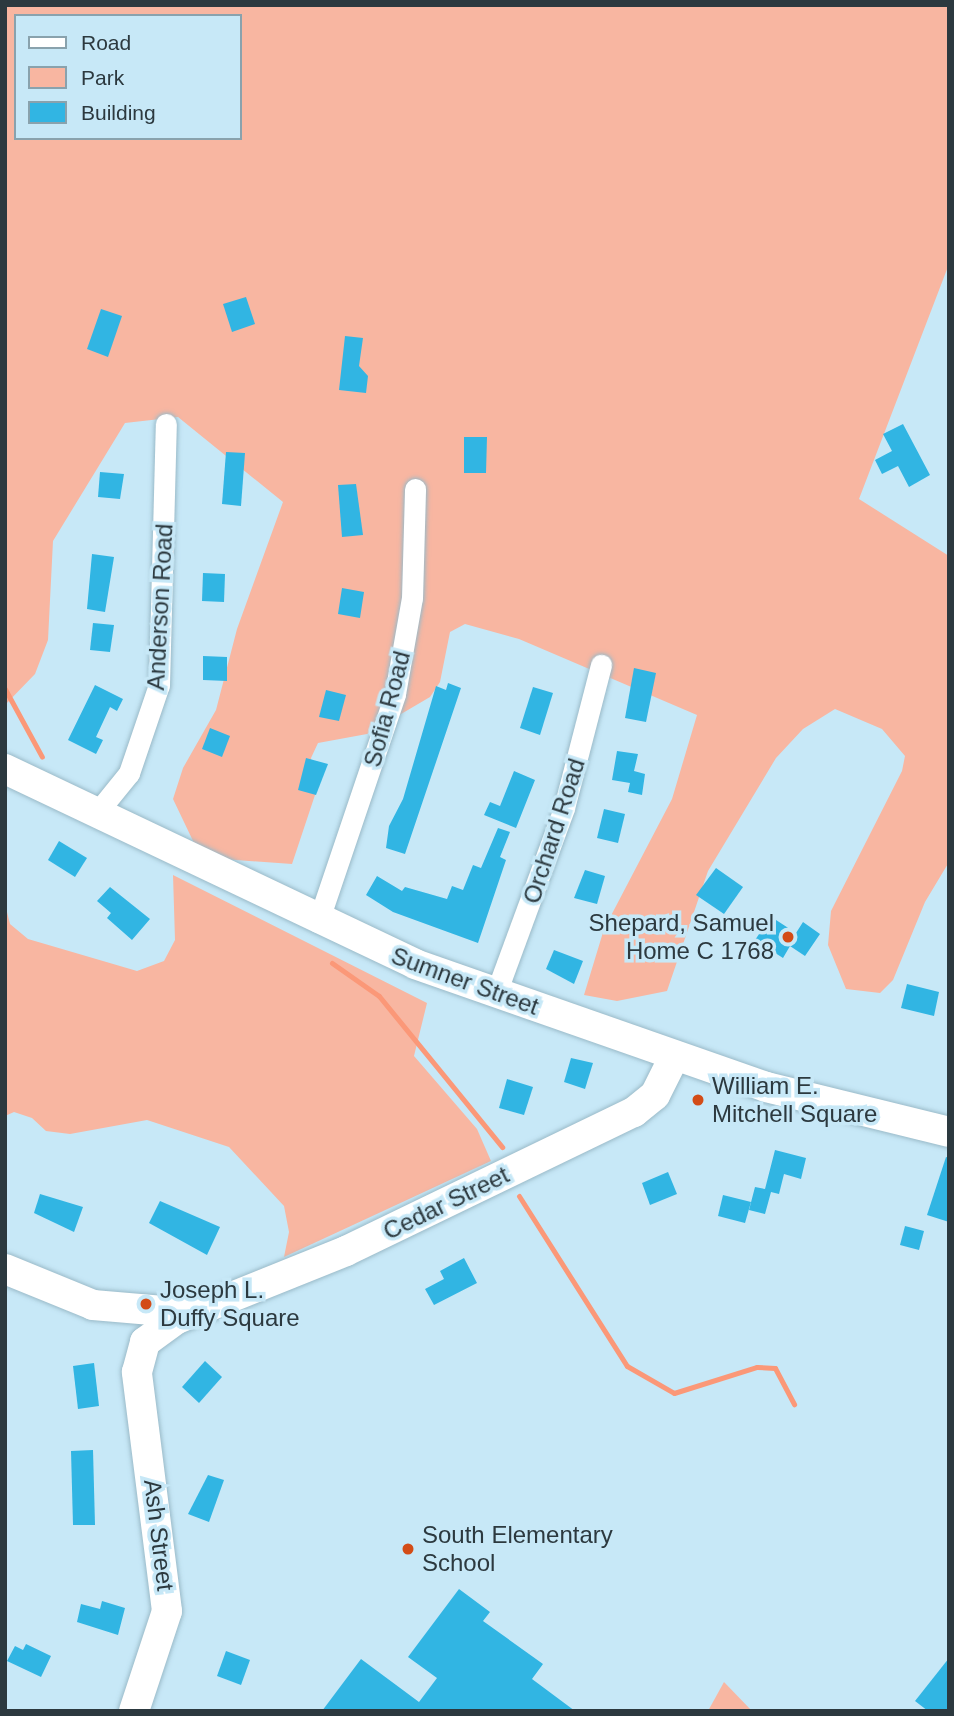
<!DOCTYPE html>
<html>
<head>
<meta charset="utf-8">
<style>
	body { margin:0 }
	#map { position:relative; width:954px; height:1716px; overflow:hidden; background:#c7e8f7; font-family:Helvetica,sans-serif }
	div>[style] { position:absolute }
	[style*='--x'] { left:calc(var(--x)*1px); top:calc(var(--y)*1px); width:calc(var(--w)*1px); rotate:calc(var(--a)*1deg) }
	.green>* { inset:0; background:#f8b6a1 }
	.stream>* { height:5px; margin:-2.5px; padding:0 2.5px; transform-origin:2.5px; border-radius:2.5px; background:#fb9878 }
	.building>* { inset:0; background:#31b5e3 }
	.roads { filter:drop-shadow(0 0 2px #9abac8) drop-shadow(0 0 2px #9abac8) }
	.street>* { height:21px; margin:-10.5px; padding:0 10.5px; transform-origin:10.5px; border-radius:10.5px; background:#fff }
	.secondary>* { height:30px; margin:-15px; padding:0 15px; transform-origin:15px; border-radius:15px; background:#fff }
	.dots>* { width:19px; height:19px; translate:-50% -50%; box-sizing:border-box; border:4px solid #c7e8f7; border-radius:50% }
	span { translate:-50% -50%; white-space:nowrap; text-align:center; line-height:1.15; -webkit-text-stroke:7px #c7e8f7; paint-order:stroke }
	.street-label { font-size:24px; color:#2c393f }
	.poi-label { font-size:24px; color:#2c393f }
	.right { translate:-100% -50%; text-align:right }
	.left { translate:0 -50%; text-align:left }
	.frame { position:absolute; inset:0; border:7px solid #2c393f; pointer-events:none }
	.legend { position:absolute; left:14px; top:14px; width:228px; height:126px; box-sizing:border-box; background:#c7e8f7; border:2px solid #89a2ad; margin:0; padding:9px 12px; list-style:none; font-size:21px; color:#2c393f }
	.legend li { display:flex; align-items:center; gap:14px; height:35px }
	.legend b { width:35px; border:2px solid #89a2ad }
</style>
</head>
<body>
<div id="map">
	<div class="green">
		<div style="clip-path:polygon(evenodd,5px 5px,949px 5px,949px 264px,859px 499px,949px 556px,949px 862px,925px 902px,893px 980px,880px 993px,846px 989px,828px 945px,831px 911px,902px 771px,905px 756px,882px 729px,835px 709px,803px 729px,776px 758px,708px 871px,667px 991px,617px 1001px,584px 995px,604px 929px,672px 799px,697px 715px,519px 639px,465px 624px,450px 632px,440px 682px,430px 697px,367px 734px,318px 743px,311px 758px,316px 792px,292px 864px,222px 859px,194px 843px,173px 799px,183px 768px,216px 710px,237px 629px,283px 502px,178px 417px,125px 423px,53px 541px,48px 640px,35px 674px,5px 705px,5px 5px,16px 16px,240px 16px,240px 138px,16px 138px,16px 16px)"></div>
		<div style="clip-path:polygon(173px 875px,427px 1003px,414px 1056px,477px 1129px,491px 1161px,284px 1257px,289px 1232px,284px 1206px,229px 1147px,147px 1120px,70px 1134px,46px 1131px,32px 1118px,14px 1112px,5px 1116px,5px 904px,10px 924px,28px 939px,137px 971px,164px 961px,175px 940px)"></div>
		<div style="clip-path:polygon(724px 1682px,752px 1711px,708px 1711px)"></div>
	</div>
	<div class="stream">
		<div style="--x:5;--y:689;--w:77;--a:61.4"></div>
		<div style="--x:332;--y:963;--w:57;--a:35.1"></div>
		<div style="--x:379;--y:996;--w:195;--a:50.8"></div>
		<div style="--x:519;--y:1196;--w:201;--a:57.6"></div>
		<div style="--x:627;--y:1366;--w:54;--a:29.9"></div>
		<div style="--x:674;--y:1393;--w:87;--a:-17.4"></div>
		<div style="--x:757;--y:1367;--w:18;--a:3"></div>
		<div style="--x:775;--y:1368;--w:41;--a:62.2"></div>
	</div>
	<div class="building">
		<div style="clip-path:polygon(246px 297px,255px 324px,232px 332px,223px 304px)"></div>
		<div style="clip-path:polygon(101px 309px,122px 316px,108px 357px,87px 349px)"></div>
		<div style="clip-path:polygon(345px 336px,363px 338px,359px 366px,368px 376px,366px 393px,339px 390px)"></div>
		<div style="clip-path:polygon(903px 424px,930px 475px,909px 487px,898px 466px,882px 474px,875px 460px,892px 451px,883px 434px)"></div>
		<div style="clip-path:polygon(464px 437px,487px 437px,486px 473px,464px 473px)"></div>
		<div style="clip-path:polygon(226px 452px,245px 453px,241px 506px,222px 504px)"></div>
		<div style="clip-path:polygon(100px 472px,124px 474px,120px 499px,98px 497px)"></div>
		<div style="clip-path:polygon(356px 484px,363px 535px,342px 537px,338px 485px)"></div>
		<div style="clip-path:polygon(92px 554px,114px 557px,105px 612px,87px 609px)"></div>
		<div style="clip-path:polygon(203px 573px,225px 574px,224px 602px,202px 601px)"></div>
		<div style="clip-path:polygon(342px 588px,364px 592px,360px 618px,338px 614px)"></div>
		<div style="clip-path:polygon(93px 623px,114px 625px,110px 652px,90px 650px)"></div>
		<div style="clip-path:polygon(203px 656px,227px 657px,227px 681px,203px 680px)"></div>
		<div style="clip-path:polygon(634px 668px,656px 673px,646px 722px,625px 718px)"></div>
		<div style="clip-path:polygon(448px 683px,461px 688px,405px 854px,386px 848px,389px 826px,403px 799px,436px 686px,446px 690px)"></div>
		<div style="clip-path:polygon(95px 685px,123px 699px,117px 711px,110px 707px,96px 737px,103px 740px,96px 754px,68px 740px)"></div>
		<div style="clip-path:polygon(533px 687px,553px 693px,540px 735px,520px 728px)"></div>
		<div style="clip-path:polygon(326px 690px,346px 695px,339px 721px,319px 717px)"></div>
		<div style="clip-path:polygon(210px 728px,230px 736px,222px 757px,202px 749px)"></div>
		<div style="clip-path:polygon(617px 751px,638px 754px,634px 771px,645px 774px,642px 795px,628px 792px,630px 783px,612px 780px)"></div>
		<div style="clip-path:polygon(306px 758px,328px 764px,316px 795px,298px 790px)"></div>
		<div style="clip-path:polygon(514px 771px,535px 780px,516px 828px,484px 815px,490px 802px,500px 806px)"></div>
		<div style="clip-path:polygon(604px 809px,625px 814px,618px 843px,597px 838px)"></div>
		<div style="clip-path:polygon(498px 828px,510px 832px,500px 857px,506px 860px,478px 943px,393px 912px,366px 895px,377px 876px,402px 891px,405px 887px,447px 899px,452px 886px,463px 890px,473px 865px,481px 868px)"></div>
		<div style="clip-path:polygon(59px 841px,87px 858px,75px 877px,48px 860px)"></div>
		<div style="clip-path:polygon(716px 868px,743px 887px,724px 914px,696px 895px)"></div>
		<div style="clip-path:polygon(585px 870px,605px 876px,597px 904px,574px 898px)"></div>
		<div style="clip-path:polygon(110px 887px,150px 919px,132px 940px,107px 918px,111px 913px,97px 901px)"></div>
		<div style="clip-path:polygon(776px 920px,796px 933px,803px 922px,820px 934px,805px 956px,790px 946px,783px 958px,755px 940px,768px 921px,773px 925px)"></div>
		<div style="clip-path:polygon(554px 950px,583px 961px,574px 984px,546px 969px)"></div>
		<div style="clip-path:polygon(907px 984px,939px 992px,934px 1016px,901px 1008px)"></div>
		<div style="clip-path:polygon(571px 1058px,593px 1063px,585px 1089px,564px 1082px)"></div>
		<div style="clip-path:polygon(507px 1079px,533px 1087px,524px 1115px,499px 1108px)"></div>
		<div style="clip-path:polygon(775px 1150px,806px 1158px,801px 1179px,784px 1174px,779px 1194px,771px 1192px,765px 1214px,749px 1210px,755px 1187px,765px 1189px)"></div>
		<div style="clip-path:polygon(946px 1157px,949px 1158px,949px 1222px,927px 1215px)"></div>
		<div style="clip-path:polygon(668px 1172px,677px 1194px,650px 1205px,642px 1183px)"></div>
		<div style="clip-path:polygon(40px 1194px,83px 1207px,74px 1232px,34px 1213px)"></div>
		<div style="clip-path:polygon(723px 1195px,751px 1202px,745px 1223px,718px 1216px)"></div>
		<div style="clip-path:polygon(160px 1201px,220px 1227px,207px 1255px,149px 1223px)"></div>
		<div style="clip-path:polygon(905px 1226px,924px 1231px,919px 1250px,900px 1245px)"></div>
		<div style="clip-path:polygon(464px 1258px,477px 1283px,434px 1305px,425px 1289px,444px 1279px,440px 1271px)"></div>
		<div style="clip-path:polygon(205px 1361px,222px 1377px,199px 1403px,182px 1387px)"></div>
		<div style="clip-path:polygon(94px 1363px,99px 1406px,78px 1409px,73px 1366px)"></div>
		<div style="clip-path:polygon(93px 1450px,95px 1525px,73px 1525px,71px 1451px)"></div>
		<div style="clip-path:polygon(208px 1475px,224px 1480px,209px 1522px,188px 1514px)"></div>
		<div style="clip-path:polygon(459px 1589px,490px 1612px,483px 1621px,543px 1664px,532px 1679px,575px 1711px,322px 1711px,361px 1659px,419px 1702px,437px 1678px,408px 1657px)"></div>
		<div style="clip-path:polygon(102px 1601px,125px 1608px,118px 1635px,77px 1622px,81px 1604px,100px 1609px)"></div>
		<div style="clip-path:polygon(26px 1644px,51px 1656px,41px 1677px,7px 1661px,15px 1646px,23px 1650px)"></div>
		<div style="clip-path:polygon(226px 1651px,250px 1660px,241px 1685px,217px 1676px)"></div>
		<div style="clip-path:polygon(949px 1658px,949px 1711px,928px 1711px,915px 1701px)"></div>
	</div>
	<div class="roads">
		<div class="street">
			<div style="--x:95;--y:815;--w:54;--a:-51"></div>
			<div style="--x:129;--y:773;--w:93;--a:-71.2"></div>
			<div style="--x:159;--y:685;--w:261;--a:-88.5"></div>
			<div style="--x:318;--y:922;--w:241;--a:-71.3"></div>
			<div style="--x:395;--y:694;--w:97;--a:-80"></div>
			<div style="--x:412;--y:598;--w:109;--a:-88.4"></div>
			<div style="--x:496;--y:993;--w:197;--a:-69.8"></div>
			<div style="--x:564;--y:808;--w:148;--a:-75.5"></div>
		</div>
		<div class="secondary">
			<div style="--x:5;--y:769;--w:454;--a:25.4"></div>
			<div style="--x:415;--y:964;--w:372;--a:19.3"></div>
			<div style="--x:766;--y:1087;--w:188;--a:13.8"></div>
			<div style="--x:5;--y:1269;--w:95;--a:22.2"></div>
			<div style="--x:93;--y:1305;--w:94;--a:4.9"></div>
			<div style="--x:134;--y:1711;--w:105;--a:-71.7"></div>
			<div style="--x:167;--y:1611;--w:241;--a:-97.2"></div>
			<div style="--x:137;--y:1372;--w:31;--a:-75"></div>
			<div style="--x:145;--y:1342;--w:39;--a:-36"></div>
			<div style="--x:177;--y:1319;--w:182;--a:-21.9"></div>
			<div style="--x:346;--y:1251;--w:320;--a:-25.8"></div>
			<div style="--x:634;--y:1112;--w:27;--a:-39"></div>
			<div style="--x:655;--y:1095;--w:42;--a:-63.4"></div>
		</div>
	</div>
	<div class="dots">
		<div style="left:788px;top:937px;background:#d34c17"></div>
		<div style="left:698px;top:1100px;background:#d34c17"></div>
		<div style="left:146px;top:1304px;background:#d34c17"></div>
		<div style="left:408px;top:1549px;background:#d34c17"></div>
	</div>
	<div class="street-label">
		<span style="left:160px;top:607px;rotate:-87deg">Anderson Road</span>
		<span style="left:387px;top:709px;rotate:-75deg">Sofia Road</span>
		<span style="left:554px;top:831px;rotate:-72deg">Orchard Road</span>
		<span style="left:465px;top:981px;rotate:20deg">Sumner Street</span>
		<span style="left:446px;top:1203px;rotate:-26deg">Cedar Street</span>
		<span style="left:159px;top:1535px;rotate:83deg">Ash Street</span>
	</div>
	<div class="poi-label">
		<span class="right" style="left:774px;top:937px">Shepard, Samuel<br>Home C 1768</span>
		<span class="left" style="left:712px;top:1100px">William E.<br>Mitchell Square</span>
		<span class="left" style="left:160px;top:1304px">Joseph L.<br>Duffy Square</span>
		<span class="left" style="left:422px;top:1549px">South Elementary<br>School</span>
	</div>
	<div class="frame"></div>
	<ul class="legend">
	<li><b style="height:9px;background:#fff"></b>Road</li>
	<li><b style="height:19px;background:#f8b6a1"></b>Park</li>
	<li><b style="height:19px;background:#31b5e3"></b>Building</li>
	</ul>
</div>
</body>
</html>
